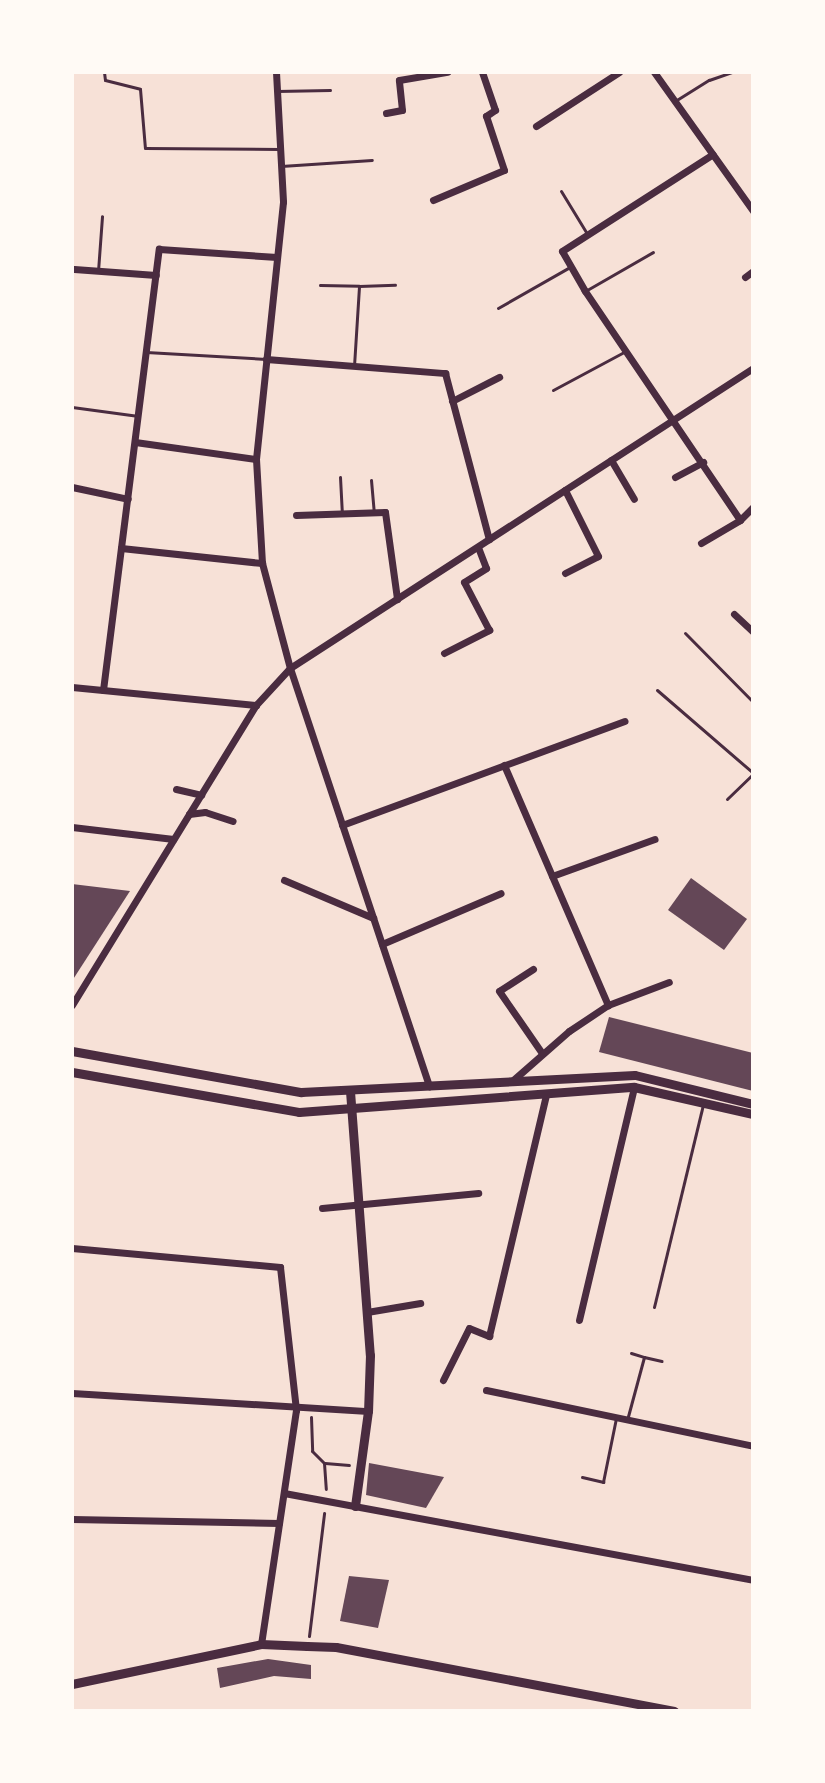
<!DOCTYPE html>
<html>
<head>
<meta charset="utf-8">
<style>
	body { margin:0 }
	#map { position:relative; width:825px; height:1783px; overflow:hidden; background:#f7e1d7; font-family:"Work Sans",sans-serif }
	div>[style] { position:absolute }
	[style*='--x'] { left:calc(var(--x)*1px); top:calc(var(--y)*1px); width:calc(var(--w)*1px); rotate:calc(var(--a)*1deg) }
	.building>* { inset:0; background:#644757 }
	.path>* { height:3px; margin:-1.5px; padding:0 1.5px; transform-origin:1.5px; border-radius:1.5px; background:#4a2c40 }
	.service>* { height:3px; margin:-1.5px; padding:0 1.5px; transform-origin:1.5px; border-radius:1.5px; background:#4a2c40 }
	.minor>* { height:7px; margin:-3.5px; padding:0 3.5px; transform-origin:3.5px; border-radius:3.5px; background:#4a2c40 }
	.tertiary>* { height:9px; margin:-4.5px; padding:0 4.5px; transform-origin:4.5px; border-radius:4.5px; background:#4a2c40 }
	span { translate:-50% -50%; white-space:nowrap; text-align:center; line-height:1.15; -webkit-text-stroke:6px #fffaf5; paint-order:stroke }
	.frame { position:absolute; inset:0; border:74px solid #fffaf5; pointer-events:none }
</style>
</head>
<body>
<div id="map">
	<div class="building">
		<div style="clip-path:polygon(691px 878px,747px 919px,724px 950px,668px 910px)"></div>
		<div style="clip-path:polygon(72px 884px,130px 891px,72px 981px)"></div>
		<div style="clip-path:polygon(609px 1017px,753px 1053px,753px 1091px,599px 1052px)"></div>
		<div style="clip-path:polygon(369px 1463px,444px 1477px,426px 1508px,366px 1495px)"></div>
		<div style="clip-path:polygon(349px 1576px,389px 1580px,378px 1628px,340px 1621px)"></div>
		<div style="clip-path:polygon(268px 1659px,311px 1665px,311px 1679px,274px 1676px,220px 1688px,217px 1668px)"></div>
	</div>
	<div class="path">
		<div style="--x:685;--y:633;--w:97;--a:45.4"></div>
		<div style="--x:311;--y:1417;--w:34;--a:88"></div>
		<div style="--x:312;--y:1451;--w:17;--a:45"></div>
		<div style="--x:324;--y:1463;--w:26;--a:86"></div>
		<div style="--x:325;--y:1463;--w:24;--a:5"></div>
		<div style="--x:309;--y:1636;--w:124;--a:-83"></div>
	</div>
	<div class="service">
		<div style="--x:104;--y:72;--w:8;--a:83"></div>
		<div style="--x:105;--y:80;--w:36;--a:14"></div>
		<div style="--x:140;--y:89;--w:59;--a:85.2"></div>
		<div style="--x:145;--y:148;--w:135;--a:0.4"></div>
		<div style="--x:277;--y:91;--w:53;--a:-1.1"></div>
		<div style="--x:675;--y:101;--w:40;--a:-32"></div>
		<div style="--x:709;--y:80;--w:24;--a:-19"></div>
		<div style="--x:281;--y:166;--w:91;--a:-3.8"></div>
		<div style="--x:561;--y:191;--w:48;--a:58.6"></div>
		<div style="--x:98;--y:271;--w:55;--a:-85.8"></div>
		<div style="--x:320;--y:285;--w:39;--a:1"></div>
		<div style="--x:587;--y:290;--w:76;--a:-29.9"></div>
		<div style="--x:498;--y:308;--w:83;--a:-29.7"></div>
		<div style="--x:146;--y:352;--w:120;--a:3.3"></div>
		<div style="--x:354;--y:366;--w:80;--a:-86.4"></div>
		<div style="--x:359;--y:286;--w:36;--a:-2"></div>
		<div style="--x:553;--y:390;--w:81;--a:-28.2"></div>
		<div style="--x:72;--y:407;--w:67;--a:7.8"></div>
		<div style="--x:340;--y:477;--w:36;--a:87"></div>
		<div style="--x:371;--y:480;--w:32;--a:85"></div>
		<div style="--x:657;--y:690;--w:127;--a:40.8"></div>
		<div style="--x:727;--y:799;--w:36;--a:-44"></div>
		<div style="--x:654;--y:1307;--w:208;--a:-76.4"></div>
		<div style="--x:631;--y:1353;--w:14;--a:17"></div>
		<div style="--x:627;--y:1420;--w:65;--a:-74.9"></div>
		<div style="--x:644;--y:1357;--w:18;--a:13"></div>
		<div style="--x:582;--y:1477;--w:22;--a:13"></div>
		<div style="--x:603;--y:1482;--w:65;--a:-78.5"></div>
	</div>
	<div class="minor">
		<div style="--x:276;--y:72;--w:130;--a:86.9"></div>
		<div style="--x:283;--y:202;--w:258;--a:96"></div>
		<div style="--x:256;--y:459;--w:104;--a:86.7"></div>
		<div style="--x:262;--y:563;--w:109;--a:75.1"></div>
		<div style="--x:290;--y:668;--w:441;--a:71.6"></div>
		<div style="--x:654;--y:72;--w:171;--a:54.5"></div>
		<div style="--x:386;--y:113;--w:16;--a:-11"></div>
		<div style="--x:402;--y:110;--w:30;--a:-96"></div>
		<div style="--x:399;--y:80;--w:49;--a:-9.5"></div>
		<div style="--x:536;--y:126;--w:99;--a:-33"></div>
		<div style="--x:433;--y:200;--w:77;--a:-22.9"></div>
		<div style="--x:504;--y:170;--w:57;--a:-108.4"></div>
		<div style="--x:486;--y:116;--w:11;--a:-34"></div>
		<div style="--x:495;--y:110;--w:40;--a:-108.9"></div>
		<div style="--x:74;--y:269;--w:82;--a:4.2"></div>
		<div style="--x:745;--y:277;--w:10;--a:-37"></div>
		<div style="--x:266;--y:359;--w:180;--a:4.5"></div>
		<div style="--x:445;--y:373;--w:172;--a:75.2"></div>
		<div style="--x:452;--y:401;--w:53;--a:-27.1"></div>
		<div style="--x:135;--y:442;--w:122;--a:8"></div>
		<div style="--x:611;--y:460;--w:45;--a:59.5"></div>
		<div style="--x:675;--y:477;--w:32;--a:-28"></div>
		<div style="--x:72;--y:487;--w:57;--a:12.1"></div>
		<div style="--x:296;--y:515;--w:89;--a:-1.9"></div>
		<div style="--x:385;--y:512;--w:88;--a:82.1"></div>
		<div style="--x:740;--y:520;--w:18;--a:-45"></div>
		<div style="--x:701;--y:543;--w:45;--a:-30.5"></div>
		<div style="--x:740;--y:520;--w:277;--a:-124.1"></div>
		<div style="--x:585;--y:291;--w:46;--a:-119.9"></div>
		<div style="--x:562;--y:251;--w:179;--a:-32.7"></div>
		<div style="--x:121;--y:548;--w:142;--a:6.1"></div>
		<div style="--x:565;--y:573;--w:37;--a:-27"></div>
		<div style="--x:598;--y:556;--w:74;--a:-116.6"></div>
		<div style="--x:734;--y:614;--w:26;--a:43"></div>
		<div style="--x:444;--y:653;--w:51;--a:-27.1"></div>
		<div style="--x:489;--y:630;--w:54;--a:-117.5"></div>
		<div style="--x:464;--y:582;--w:26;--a:-32"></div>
		<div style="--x:486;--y:568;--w:22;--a:-111"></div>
		<div style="--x:72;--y:687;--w:185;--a:5.6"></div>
		<div style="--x:103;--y:690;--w:445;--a:-82.8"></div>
		<div style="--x:159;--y:249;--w:118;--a:3.9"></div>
		<div style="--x:504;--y:765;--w:262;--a:66.6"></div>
		<div style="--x:176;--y:789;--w:26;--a:13"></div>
		<div style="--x:189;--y:814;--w:16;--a:-7"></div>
		<div style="--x:205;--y:812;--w:29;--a:18"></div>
		<div style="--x:342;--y:825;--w:301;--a:-20.2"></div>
		<div style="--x:72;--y:827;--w:102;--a:6.8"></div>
		<div style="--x:552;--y:876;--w:109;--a:-19.8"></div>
		<div style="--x:284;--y:880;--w:97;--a:23.1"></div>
		<div style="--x:382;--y:944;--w:129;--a:-23.2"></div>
		<div style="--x:533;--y:969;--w:40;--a:147.1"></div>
		<div style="--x:499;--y:991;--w:75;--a:55.3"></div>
		<div style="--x:72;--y:1005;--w:352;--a:-58.5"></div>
		<div style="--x:256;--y:705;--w:50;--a:-47.4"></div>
		<div style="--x:290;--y:668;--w:552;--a:-32.94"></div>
		<div style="--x:512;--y:1081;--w:76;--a:-41.3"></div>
		<div style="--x:569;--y:1031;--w:47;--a:-33.7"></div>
		<div style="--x:608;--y:1005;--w:65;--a:-20.7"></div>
		<div style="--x:322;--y:1208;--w:157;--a:-5.5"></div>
		<div style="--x:72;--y:1248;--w:209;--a:5.2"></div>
		<div style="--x:280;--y:1267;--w:144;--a:83.6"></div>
		<div style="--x:296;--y:1410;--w:237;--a:98.5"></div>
		<div style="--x:367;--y:1312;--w:54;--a:-9.6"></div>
		<div style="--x:579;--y:1320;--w:239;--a:-76.7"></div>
		<div style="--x:443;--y:1380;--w:58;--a:-63.4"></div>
		<div style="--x:469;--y:1328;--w:22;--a:22"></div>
		<div style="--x:489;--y:1336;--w:248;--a:-76.7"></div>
		<div style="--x:486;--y:1390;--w:273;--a:11.8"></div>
		<div style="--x:72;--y:1393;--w:297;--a:3.5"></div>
		<div style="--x:284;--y:1493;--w:477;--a:10.5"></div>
		<div style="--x:72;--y:1519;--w:207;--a:1.1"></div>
	</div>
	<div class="tertiary">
		<div style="--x:72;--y:1051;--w:233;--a:10.2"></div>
		<div style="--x:301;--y:1092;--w:334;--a:-2.9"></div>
		<div style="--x:635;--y:1075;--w:122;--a:13.8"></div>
		<div style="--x:72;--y:1072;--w:230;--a:10"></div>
		<div style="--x:299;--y:1112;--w:336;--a:-4.3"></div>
		<div style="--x:634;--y:1087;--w:122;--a:12.8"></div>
		<div style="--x:350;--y:1091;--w:265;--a:85.7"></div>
		<div style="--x:370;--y:1355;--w:56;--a:92"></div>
		<div style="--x:368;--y:1411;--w:96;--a:97.8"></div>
		<div style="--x:72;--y:1684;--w:193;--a:-11.9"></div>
		<div style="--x:261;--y:1644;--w:46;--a:2.5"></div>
		<div style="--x:307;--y:1646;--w:29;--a:2"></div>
		<div style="--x:336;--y:1647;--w:344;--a:10.7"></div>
	</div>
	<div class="frame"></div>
</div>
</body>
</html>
